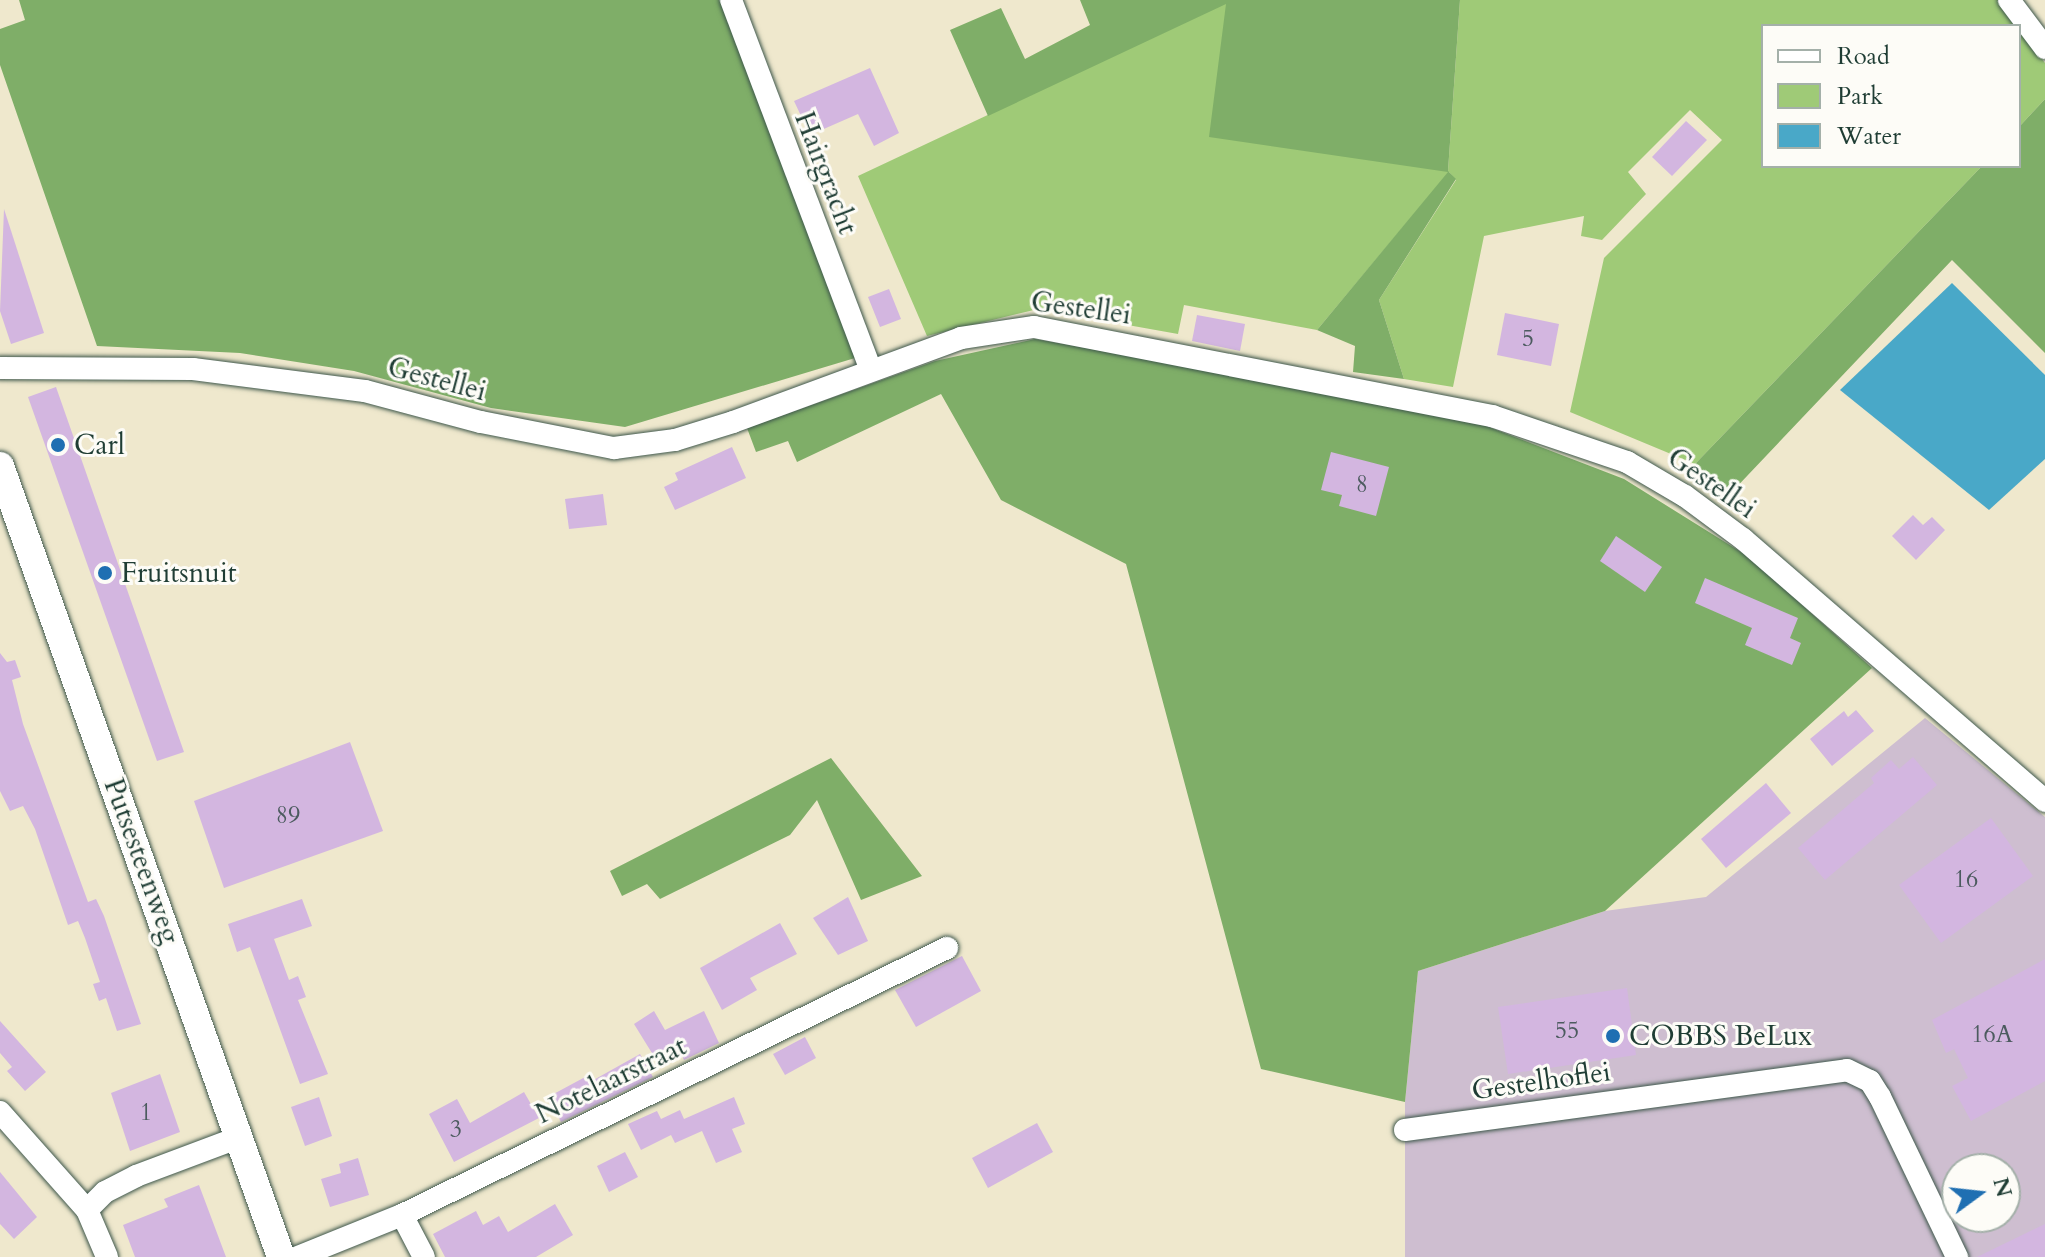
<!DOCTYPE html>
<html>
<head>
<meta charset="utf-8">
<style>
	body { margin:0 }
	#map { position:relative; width:2045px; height:1257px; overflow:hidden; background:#efe8cd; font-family:Cardo,serif }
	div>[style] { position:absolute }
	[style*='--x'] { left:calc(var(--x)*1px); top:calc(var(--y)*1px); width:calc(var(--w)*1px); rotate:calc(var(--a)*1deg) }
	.industrial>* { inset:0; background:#cebed0 }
	.green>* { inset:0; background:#9fca77 }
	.forest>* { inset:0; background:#7fae68 }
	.water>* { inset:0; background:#49a8c8 }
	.building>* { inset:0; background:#d3b6e0 }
	.roads { filter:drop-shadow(0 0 2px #3e574b) drop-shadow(0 0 2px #3e574b) }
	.minor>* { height:22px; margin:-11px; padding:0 11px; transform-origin:11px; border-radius:11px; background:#fff }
	.major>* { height:28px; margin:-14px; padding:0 14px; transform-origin:14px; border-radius:14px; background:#fff }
	.dots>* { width:22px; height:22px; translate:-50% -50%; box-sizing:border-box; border:4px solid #fdfcf7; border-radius:50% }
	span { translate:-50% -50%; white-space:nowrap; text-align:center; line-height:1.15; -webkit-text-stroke:6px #fdfcf7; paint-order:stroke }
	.number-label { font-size:24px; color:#4c5b5f }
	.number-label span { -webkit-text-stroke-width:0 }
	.street-label { font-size:28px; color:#1f3d34 }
	.poi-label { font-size:28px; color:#1f3d34 }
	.left { translate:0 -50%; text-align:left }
	.legend { position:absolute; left:1761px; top:24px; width:260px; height:144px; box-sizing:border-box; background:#fdfcf7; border:2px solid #a4b0a9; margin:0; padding:10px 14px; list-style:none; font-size:24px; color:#1f3d34 }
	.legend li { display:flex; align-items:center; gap:16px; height:40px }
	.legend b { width:40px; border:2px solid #a4b0a9 }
	.north { position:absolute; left:1941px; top:1153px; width:80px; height:80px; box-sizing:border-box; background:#fdfcf7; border:2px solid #a4b0a9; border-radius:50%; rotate:75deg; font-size:22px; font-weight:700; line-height:32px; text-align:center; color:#1f3d34 }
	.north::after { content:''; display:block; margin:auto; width:28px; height:36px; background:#1f6fb2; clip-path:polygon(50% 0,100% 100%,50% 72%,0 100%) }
</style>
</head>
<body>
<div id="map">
	<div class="industrial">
		<div style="clip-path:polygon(evenodd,1925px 718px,2045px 817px,2045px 1257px,1405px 1257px,1405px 1102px,1418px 971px,1605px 911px,1706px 897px,1925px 718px,1957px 1169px,2005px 1169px,2005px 1217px,1957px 1217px,1957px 1169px)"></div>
	</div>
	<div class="green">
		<div style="clip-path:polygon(1460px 0,1998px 0,2017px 26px,1763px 26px,1763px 166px,1982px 166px,1695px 464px,1570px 412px,1604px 258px,1722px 140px,1690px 110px,1628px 172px,1646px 194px,1602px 240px,1581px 236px,1584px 216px,1484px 236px,1453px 387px,1404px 379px,1379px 300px,1456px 180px,1449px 172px,1317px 330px,1184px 305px,1178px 334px,1038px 309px,927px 336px,858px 176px,1226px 3px,1448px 171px)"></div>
		<div style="clip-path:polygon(2019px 28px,2045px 63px,2045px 99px,2019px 127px)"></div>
	</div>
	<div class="forest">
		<div style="clip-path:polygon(19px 0,727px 0,855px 358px,625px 427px,491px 408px,354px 371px,240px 353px,97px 346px,0 65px,0 29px,25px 20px)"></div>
		<div style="clip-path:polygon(1080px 0,1460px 0,1448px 171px,1456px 179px,1379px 300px,1404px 379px,1353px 372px,1355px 346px,1317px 330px,1448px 172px,1209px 137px,1226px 4px,988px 116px,950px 30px,1001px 8px,1025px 59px,1090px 25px)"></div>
		<div style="clip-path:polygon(2045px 99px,2045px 353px,1952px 260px,1729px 495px,1695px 464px,1982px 166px,2019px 166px,2019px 127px)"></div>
		<div style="clip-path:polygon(1035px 339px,1341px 393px,1486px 426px,1624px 479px,1749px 557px,1872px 668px,1605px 911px,1418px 971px,1405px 1102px,1261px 1069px,1126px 564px,1001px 500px,941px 394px,797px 462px,788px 441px,756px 452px,747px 428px,935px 361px)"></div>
		<div style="clip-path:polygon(831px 758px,922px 876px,861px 900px,817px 800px,790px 835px,660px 899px,647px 884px,622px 896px,610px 871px)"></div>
	</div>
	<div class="water">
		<div style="clip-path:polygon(1952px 283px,2045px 375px,2045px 459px,1989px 510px,1840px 390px)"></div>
	</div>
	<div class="building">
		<div style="clip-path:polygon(870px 68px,899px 133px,874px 146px,858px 114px,810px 135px,794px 101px)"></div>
		<div style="clip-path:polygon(1686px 121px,1707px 140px,1672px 176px,1652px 157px)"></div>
		<div style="clip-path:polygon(4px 209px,44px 333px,11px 344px,0 311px)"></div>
		<div style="clip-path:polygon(889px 289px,901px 319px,880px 327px,868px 297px)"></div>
		<div style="clip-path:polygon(1505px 313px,1559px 324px,1551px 366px,1497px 355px)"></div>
		<div style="clip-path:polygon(1197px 315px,1245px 324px,1240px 351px,1192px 341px)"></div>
		<div style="clip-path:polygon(56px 387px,184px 752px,157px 761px,28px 397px)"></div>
		<div style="clip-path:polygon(732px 447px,746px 478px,675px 510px,664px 487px,678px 480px,675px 473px)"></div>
		<div style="clip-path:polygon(1331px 452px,1389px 467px,1376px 516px,1339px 506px,1342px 495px,1321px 490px)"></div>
		<div style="clip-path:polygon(603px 494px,607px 525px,569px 529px,565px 499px)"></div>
		<div style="clip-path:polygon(1913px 515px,1923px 525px,1932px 517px,1945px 530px,1916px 560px,1892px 536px)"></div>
		<div style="clip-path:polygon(1616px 536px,1662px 567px,1645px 592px,1600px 561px)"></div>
		<div style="clip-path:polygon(1705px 578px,1798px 618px,1790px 638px,1801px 643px,1792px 665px,1745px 645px,1752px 628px,1695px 603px)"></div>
		<div style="clip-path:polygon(0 653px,7px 662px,15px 660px,21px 677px,12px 680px,23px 724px,88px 902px,96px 899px,104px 916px,141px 1024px,117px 1031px,106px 998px,99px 1001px,93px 984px,100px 982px,85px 938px,78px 921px,68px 925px,35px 829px,23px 806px,10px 811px,0 791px)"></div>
		<div style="clip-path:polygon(1856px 710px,1874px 731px,1832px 766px,1810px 739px,1844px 711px,1848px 717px)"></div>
		<div style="clip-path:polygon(350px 742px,383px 831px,224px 888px,194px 801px)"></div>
		<div style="clip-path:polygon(1913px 757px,1937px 785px,1825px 880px,1798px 848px,1874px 783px,1871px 778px,1891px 760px,1899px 769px)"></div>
		<div style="clip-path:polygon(1766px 783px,1791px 813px,1726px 868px,1701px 839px)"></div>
		<div style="clip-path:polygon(1991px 818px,2033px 876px,1941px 943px,1899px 885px)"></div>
		<div style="clip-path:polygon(848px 897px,868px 941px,838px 955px,813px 918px)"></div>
		<div style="clip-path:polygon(302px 899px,312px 926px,274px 939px,289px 980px,298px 976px,306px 997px,298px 1000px,328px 1074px,300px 1084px,250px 947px,237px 952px,228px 924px)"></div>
		<div style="clip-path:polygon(780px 923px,797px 954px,750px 978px,757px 990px,722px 1010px,700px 968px)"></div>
		<div style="clip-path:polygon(962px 956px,981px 991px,916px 1027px,895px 990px)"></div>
		<div style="clip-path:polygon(2045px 959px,2045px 1081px,1971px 1121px,1952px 1086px,1968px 1078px,1954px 1049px,1946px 1053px,1932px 1020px)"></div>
		<div style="clip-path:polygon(1627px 988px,1636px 1055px,1508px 1074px,1498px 1007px)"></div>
		<div style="clip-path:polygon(654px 1011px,665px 1030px,704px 1011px,719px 1043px,684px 1060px,677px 1045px,655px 1058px,634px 1024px)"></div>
		<div style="clip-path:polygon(0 1021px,46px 1072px,25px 1091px,7px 1071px,12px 1067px,0 1053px)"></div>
		<div style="clip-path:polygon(805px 1037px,816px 1058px,785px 1075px,773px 1054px)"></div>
		<div style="clip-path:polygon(640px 1054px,653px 1077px,561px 1122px,548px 1097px,587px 1076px,590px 1082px)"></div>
		<div style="clip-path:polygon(160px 1074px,180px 1132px,130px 1151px,111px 1093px)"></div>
		<div style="clip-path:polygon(524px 1092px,539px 1118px,454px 1162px,429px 1114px,457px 1099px,470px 1123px)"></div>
		<div style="clip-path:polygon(319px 1097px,332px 1136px,305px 1146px,291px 1107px)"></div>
		<div style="clip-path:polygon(734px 1097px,745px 1124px,732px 1129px,742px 1152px,716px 1163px,702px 1131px,675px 1143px,671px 1135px,641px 1150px,628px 1124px,657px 1111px,661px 1119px,680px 1110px,684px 1119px)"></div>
		<div style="clip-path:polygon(1037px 1123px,1053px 1152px,988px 1188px,972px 1158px)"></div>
		<div style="clip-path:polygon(625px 1152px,638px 1177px,609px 1192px,597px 1166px)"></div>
		<div style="clip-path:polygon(358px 1158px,369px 1195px,330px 1207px,321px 1179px,341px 1173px,339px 1164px)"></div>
		<div style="clip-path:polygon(0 1172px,37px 1217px,14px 1239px,0 1224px)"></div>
		<div style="clip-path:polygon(199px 1185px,226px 1257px,135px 1257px,123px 1225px,168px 1207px,164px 1199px)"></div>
		<div style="clip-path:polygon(555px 1204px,573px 1235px,536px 1257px,445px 1257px,433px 1234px,476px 1211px,483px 1225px,499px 1216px,508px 1232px)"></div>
		<div style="clip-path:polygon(2045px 1224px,2045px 1257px,1977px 1257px)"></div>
	</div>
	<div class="roads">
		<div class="minor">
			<div style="--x:731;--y:0;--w:392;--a:69.3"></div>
			<div style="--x:2009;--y:0;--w:60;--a:53.1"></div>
			<div style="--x:0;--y:368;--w:193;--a:0.3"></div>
			<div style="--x:193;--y:369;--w:173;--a:7.3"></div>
			<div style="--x:365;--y:391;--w:120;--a:15"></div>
			<div style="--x:481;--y:422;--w:136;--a:11.1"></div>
			<div style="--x:614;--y:448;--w:62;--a:-7.5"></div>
			<div style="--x:675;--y:440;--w:61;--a:-17.2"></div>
			<div style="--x:733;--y:422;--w:243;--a:-20.2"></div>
			<div style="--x:961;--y:338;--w:74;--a:-8.6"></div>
			<div style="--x:1034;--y:327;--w:467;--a:11"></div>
			<div style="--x:1492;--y:416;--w:143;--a:18.8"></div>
			<div style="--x:1627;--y:462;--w:67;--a:30.4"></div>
			<div style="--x:1685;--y:496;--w:72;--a:36.6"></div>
			<div style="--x:1743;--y:539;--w:400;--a:40.9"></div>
			<div style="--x:0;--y:1112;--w:131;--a:48.4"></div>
			<div style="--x:87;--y:1210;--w:51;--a:66.9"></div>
			<div style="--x:1405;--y:1130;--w:446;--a:-7.7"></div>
			<div style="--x:1847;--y:1070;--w:25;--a:26"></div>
			<div style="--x:1870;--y:1081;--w:19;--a:58"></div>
			<div style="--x:1880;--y:1097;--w:178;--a:64.3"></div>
			<div style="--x:87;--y:1210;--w:25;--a:-45"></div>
			<div style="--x:105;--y:1192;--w:35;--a:-27"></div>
			<div style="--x:136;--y:1176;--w:111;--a:-20.6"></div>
			<div style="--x:402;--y:1215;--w:47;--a:62.4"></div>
			<div style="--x:298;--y:1257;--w:112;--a:-22"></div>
			<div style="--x:402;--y:1215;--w:607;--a:-26.1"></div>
		</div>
		<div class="major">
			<div style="--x:0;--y:466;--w:839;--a:70.44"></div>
		</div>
	</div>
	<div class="dots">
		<div style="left:58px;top:445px;background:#1f6fb2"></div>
		<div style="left:105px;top:573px;background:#1f6fb2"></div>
		<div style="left:1613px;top:1036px;background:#1f6fb2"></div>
	</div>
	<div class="number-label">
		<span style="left:1528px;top:339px">5</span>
		<span style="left:1362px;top:485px">8</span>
		<span style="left:288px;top:816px">89</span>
		<span style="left:1966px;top:880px">16</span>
		<span style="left:1567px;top:1031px">55</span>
		<span style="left:1992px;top:1035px">16A</span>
		<span style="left:146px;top:1113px">1</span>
		<span style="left:456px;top:1130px">3</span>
	</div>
	<div class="street-label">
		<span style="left:826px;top:173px;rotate:69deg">Hairgracht</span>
		<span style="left:1081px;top:308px;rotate:8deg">Gestellei</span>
		<span style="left:437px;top:379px;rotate:15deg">Gestellei</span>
		<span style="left:1712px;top:483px;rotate:35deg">Gestellei</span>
		<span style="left:142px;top:861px;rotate:70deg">Putsesteenweg</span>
		<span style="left:611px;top:1080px;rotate:-26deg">Notelaarstraat</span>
		<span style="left:1541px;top:1081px;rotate:-8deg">Gestelhoflei</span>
	</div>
	<div class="poi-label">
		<span class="left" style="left:74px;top:445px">Carl</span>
		<span class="left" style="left:121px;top:573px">Fruitsnuit</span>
		<span class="left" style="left:1629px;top:1036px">COBBS BeLux</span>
	</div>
	<ul class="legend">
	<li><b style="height:10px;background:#fff"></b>Road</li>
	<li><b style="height:22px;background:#9fca77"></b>Park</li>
	<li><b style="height:22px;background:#49a8c8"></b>Water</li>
	</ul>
	<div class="north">N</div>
</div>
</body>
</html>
